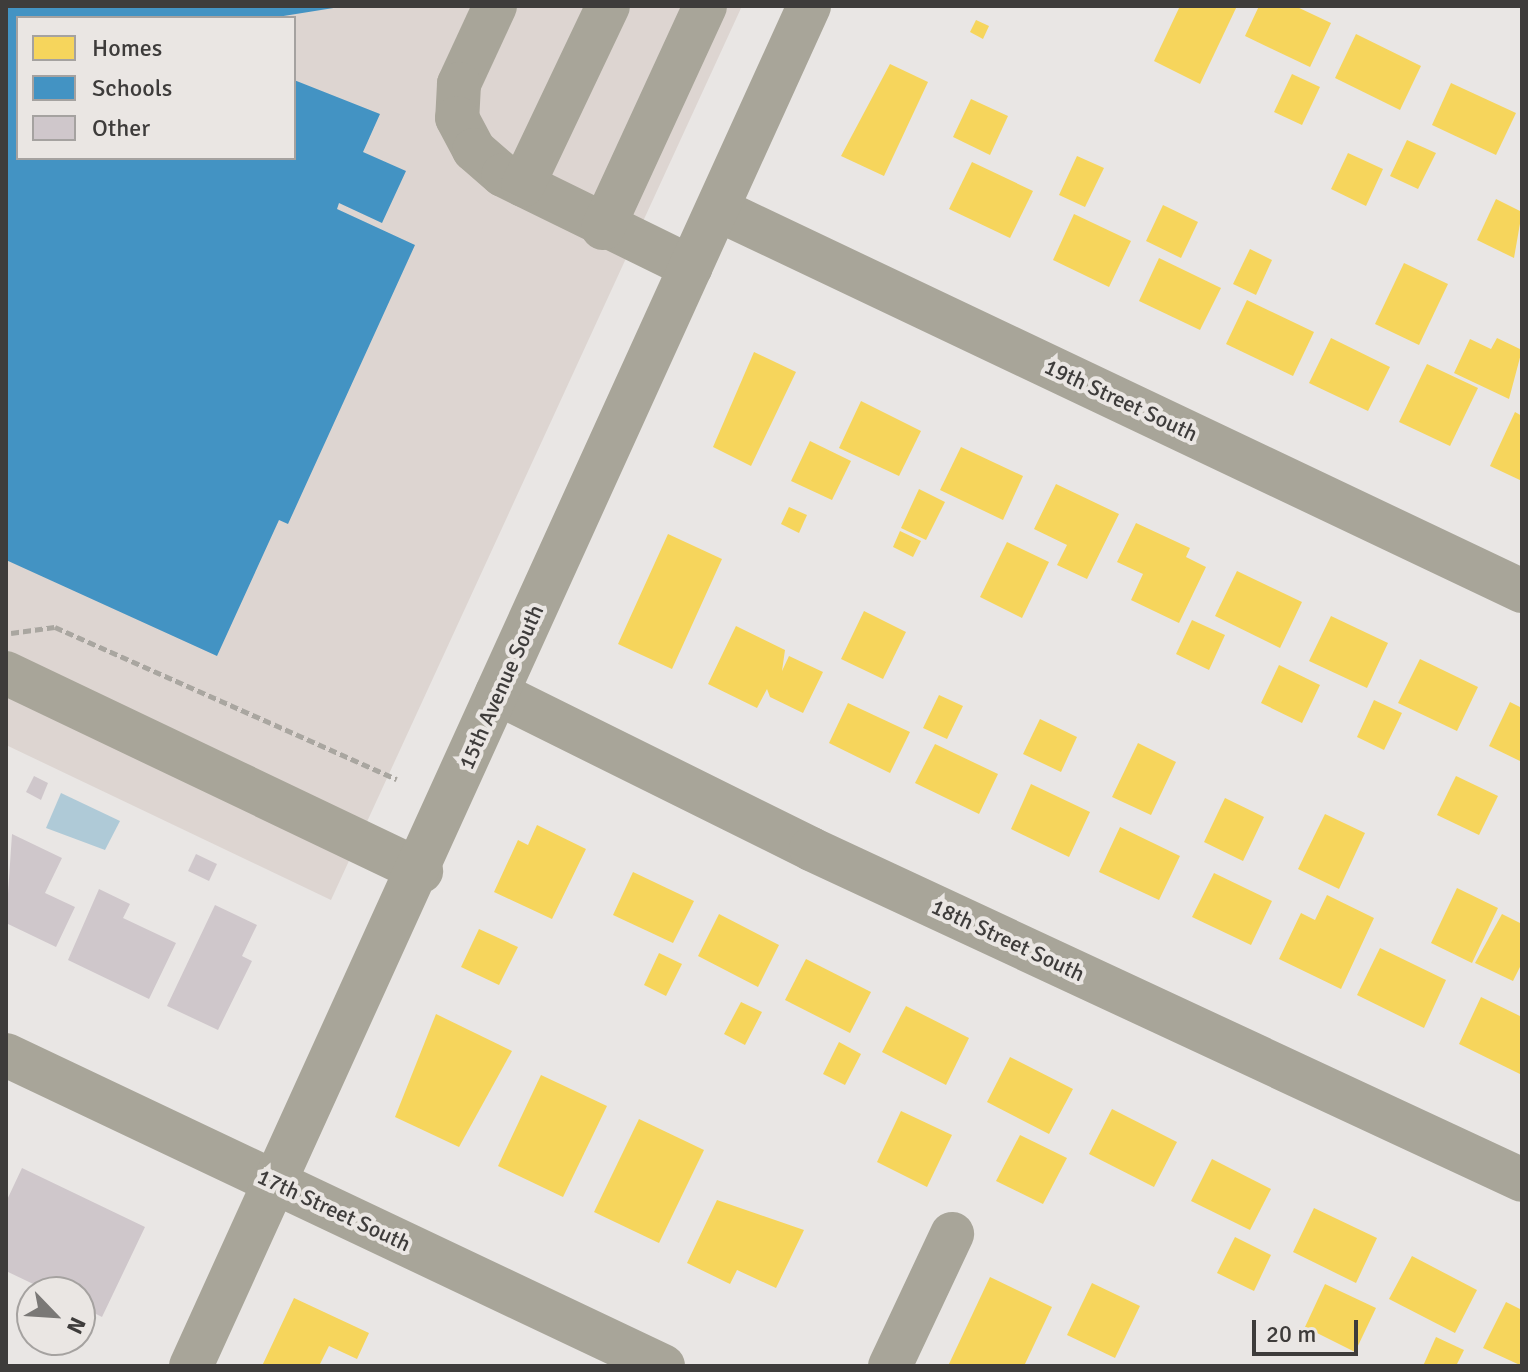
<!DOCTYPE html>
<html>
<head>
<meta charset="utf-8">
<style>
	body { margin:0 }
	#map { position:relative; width:1528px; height:1372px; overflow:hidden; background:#e9e6e4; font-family:Signika,sans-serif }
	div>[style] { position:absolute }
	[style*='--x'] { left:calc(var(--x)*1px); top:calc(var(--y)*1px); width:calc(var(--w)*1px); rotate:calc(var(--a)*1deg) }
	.built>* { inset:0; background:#ddd5d1 }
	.water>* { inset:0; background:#afcad7 }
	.homes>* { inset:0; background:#f6d55c }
	.schools>* { inset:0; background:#4393c3 }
	.building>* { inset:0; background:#cfc7cb }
	.path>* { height:5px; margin-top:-2.5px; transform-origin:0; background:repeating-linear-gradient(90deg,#a9a6a0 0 8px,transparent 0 12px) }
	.minor>* { height:44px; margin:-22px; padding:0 22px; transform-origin:22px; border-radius:22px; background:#a8a599 }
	span { translate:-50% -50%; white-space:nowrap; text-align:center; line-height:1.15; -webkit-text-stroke:8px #eae6e3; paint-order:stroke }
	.street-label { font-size:22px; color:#3e3c3b }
	.frame { position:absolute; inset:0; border:8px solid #3e3c3b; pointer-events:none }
	.legend { position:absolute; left:16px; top:16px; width:280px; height:144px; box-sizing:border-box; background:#eae6e3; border:2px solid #a5a2a0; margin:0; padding:10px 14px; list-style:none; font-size:24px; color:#3e3c3b }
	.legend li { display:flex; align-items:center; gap:16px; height:40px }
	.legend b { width:40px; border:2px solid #a5a2a0 }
	.north { position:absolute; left:16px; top:1276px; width:80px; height:80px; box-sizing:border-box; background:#eae6e3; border:2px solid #a5a2a0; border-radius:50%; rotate:115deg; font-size:22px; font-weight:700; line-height:32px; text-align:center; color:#3e3c3b }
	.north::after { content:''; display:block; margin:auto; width:28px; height:36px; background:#7a7876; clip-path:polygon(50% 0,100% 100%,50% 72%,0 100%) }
	.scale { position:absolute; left:1252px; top:1320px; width:106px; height:36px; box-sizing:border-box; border:4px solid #3e3c3b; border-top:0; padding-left:10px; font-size:24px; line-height:28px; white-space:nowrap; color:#3e3c3b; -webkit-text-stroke:6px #eae6e3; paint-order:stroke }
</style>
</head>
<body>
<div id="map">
	<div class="built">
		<div style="clip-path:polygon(evenodd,6px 6px,742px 6px,331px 900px,6px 745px,6px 6px,18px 18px,294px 18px,294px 158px,18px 158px,18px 18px)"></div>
	</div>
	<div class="water">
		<div style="clip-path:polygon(61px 793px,120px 821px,105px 850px,46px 828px)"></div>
	</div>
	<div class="homes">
		<div style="clip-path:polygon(1180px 6px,1237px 6px,1200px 84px,1154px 61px)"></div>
		<div style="clip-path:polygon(1259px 6px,1295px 6px,1331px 23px,1310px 67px,1245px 36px)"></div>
		<div style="clip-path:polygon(976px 20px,989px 26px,983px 39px,970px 32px)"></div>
		<div style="clip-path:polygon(1356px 34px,1421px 66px,1400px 110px,1335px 78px)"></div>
		<div style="clip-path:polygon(890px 64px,928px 82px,884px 176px,841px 156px)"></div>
		<div style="clip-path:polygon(1292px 74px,1320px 87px,1302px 125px,1274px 112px)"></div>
		<div style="clip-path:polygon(1451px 83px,1516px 113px,1496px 155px,1432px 125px)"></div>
		<div style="clip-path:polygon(971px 99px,1008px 116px,990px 155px,953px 137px)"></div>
		<div style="clip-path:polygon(1407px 140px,1436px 153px,1418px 189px,1390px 176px)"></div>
		<div style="clip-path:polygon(1348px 153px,1383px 169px,1366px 206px,1331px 189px)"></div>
		<div style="clip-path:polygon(1077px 156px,1104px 168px,1085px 207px,1059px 195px)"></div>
		<div style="clip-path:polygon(972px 162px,1033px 191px,1010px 238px,949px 209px)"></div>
		<div style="clip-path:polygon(1496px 199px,1522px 212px,1514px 258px,1477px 240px)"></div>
		<div style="clip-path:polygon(1163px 205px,1198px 222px,1181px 258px,1146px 241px)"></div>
		<div style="clip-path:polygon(1074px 214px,1131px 241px,1109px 287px,1053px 260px)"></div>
		<div style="clip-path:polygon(1250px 249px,1272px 260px,1256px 295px,1233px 284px)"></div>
		<div style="clip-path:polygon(1159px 258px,1221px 288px,1200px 330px,1139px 301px)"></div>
		<div style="clip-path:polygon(1404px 263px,1448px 284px,1419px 345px,1375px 324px)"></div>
		<div style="clip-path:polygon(1247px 300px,1314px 332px,1293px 376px,1226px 344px)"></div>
		<div style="clip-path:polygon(1331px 338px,1390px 367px,1368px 411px,1309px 383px)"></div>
		<div style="clip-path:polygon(1497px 338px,1522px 350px,1509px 399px,1454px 373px,1470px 339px,1491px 349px)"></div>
		<div style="clip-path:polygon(754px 352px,796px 372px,751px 466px,713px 447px)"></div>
		<div style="clip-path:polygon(1427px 364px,1478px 388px,1450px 446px,1399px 422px)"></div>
		<div style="clip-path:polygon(861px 401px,921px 431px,899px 476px,839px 448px)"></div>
		<div style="clip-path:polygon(1515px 412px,1522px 416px,1522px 481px,1490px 466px)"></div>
		<div style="clip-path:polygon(810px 441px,851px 461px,832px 500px,791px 481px)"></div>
		<div style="clip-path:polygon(961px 447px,1023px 476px,1003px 520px,940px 490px)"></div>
		<div style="clip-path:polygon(1056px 484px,1119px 514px,1087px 579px,1057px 565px,1067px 545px,1034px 529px)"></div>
		<div style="clip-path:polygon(919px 489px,945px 502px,926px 540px,901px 528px)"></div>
		<div style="clip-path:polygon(789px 507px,807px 515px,799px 533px,781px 524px)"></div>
		<div style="clip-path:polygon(1136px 523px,1190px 548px,1186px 557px,1206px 567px,1179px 623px,1131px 600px,1143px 574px,1117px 562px)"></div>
		<div style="clip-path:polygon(900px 531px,921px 541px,913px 557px,893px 547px)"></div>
		<div style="clip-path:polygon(668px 534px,722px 559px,672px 669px,618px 644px)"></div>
		<div style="clip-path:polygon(1007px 542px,1049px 562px,1022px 618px,980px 597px)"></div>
		<div style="clip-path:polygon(1237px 571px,1302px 602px,1280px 648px,1215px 616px)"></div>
		<div style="clip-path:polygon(864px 611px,906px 632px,883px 679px,841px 659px)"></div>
		<div style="clip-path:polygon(1331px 616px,1388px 643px,1367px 688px,1309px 661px)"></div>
		<div style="clip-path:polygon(1192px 620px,1225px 635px,1209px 670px,1176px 654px)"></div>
		<div style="clip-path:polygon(736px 626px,785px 650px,782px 671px,789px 656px,823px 672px,803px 713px,770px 697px,767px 689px,757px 708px,708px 684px)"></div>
		<div style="clip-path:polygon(1420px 659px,1478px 687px,1457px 731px,1398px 703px)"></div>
		<div style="clip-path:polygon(1279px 665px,1320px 685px,1302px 723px,1261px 703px)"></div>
		<div style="clip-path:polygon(939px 695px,963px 706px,947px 739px,923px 728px)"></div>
		<div style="clip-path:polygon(1374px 700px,1402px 713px,1384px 750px,1357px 737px)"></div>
		<div style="clip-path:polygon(1510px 702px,1522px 708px,1522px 762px,1489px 746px)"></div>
		<div style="clip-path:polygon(848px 703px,910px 732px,890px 773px,829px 743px)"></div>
		<div style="clip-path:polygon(1040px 719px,1077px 737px,1061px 772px,1023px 754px)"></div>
		<div style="clip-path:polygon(1138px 743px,1176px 762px,1151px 815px,1112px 797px)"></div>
		<div style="clip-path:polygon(935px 744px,998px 774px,979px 814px,915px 783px)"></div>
		<div style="clip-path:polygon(1456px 776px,1498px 796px,1479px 835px,1437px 815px)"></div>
		<div style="clip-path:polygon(1031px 784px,1090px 812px,1069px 857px,1011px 829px)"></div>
		<div style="clip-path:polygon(1225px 798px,1264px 817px,1243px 861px,1204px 842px)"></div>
		<div style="clip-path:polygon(1325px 814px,1365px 833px,1339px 889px,1298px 869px)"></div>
		<div style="clip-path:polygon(537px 825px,586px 849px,552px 919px,494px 892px,518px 840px,528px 845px)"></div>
		<div style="clip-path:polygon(1120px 827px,1180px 856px,1159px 900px,1099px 872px)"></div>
		<div style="clip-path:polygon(633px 872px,694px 901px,673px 943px,613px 915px)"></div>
		<div style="clip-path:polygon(1214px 873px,1272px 901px,1251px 945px,1192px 917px)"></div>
		<div style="clip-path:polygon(1457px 888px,1498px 908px,1472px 963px,1431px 943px)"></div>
		<div style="clip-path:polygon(1327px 895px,1374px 918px,1341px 989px,1279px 959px,1301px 913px,1315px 920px)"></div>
		<div style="clip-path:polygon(719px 914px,779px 945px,758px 987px,698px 956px)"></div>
		<div style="clip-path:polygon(1502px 914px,1522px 924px,1522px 963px,1513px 981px,1475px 963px)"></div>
		<div style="clip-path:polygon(479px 929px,518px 947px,499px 985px,461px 967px)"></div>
		<div style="clip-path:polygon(1380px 948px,1446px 980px,1424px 1028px,1357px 995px)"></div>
		<div style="clip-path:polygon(659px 953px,682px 964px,666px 996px,644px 985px)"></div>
		<div style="clip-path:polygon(806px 959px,871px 992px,850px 1033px,785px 1000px)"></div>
		<div style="clip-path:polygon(1481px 997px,1522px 1017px,1522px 1075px,1459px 1044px)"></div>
		<div style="clip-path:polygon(741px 1002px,762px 1012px,745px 1045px,724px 1034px)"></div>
		<div style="clip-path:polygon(906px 1006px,969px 1038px,946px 1085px,882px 1052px)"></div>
		<div style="clip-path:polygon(436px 1014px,512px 1051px,459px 1147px,395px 1117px)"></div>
		<div style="clip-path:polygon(839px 1042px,861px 1054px,845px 1085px,823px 1074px)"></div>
		<div style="clip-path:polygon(1010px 1057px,1073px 1089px,1049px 1134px,987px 1102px)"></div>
		<div style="clip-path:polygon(541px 1075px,607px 1106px,563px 1197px,498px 1166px)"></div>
		<div style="clip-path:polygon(1112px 1109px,1177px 1142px,1154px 1187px,1089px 1154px)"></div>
		<div style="clip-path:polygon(901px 1111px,952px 1135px,927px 1187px,877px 1162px)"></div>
		<div style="clip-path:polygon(639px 1119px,704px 1150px,659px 1243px,594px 1212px)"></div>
		<div style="clip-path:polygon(1020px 1135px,1067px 1158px,1043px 1204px,996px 1181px)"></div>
		<div style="clip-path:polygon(1212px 1159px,1271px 1189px,1250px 1230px,1191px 1201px)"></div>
		<div style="clip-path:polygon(717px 1200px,804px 1230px,776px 1288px,737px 1270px,730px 1284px,687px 1263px)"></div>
		<div style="clip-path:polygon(1314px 1208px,1377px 1238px,1356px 1283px,1293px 1252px)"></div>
		<div style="clip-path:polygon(1235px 1237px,1271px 1255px,1254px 1291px,1217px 1273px)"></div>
		<div style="clip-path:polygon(1412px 1256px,1477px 1290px,1455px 1333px,1389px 1299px)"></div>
		<div style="clip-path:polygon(990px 1277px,1052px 1307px,1024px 1366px,948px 1366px)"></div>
		<div style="clip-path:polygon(1092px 1283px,1140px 1306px,1115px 1358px,1067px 1335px)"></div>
		<div style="clip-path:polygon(1325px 1284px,1376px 1308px,1355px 1352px,1305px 1327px)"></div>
		<div style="clip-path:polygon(294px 1298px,369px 1333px,357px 1359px,329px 1346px,319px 1366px,262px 1366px)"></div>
		<div style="clip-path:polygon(1506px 1302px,1522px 1310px,1522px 1366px,1483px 1348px)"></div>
		<div style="clip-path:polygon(1436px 1337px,1464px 1350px,1456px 1366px,1423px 1366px)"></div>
	</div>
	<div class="schools">
		<div style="clip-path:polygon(6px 6px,346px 6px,271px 18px,18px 18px,18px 158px,294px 158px,294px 80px,380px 114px,363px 152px,406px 171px,382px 223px,339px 203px,337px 209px,415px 245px,288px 524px,279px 520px,217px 656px,6px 560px)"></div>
	</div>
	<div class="building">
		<div style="clip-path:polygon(34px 776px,48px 783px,41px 800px,26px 792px)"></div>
		<div style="clip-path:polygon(12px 834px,62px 858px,45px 893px,75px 907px,56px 947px,6px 923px)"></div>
		<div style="clip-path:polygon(196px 854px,217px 864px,209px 881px,188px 871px)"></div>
		<div style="clip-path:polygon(99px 889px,130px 904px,123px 918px,176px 943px,149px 999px,68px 960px)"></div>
		<div style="clip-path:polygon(215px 905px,257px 925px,242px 956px,252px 961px,218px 1030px,167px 1006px)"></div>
		<div style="clip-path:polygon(22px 1168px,145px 1227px,102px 1317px,80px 1306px,80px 1292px,50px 1292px,6px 1271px,6px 1202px)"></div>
	</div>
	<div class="path">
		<div style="--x:11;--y:633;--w:44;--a:-7.8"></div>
		<div style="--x:55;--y:627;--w:374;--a:24"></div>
	</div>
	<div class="minor">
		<div style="--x:495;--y:6;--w:86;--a:114.8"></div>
		<div style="--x:459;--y:84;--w:34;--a:93"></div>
		<div style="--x:457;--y:118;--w:36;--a:62"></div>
		<div style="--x:474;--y:150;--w:38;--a:41"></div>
		<div style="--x:503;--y:175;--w:209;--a:26.1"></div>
		<div style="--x:523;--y:185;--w:198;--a:-64.6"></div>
		<div style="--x:719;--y:210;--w:889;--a:25.38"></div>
		<div style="--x:603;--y:228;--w:244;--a:-65.3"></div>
		<div style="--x:6;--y:673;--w:460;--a:25.5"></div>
		<div style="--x:497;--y:693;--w:351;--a:26.4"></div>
		<div style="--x:811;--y:849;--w:784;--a:24.96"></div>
		<div style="--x:6;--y:1055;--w:727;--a:25.33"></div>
		<div style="--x:191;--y:1366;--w:1494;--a:-65.56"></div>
		<div style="--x:890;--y:1366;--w:146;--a:-64.8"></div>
	</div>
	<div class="street-label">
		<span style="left:1121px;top:400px;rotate:25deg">19th Street South</span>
		<span style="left:501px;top:687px;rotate:-66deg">15th Avenue South</span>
		<span style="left:1008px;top:940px;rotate:25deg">18th Street South</span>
		<span style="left:334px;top:1210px;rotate:25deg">17th Street South</span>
	</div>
	<div class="frame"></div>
	<ul class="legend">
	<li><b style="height:22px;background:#f6d55c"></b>Homes</li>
	<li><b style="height:22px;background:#4393c3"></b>Schools</li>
	<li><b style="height:22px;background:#cfc7cb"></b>Other</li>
	</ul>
	<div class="north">N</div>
	<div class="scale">20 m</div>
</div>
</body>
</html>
